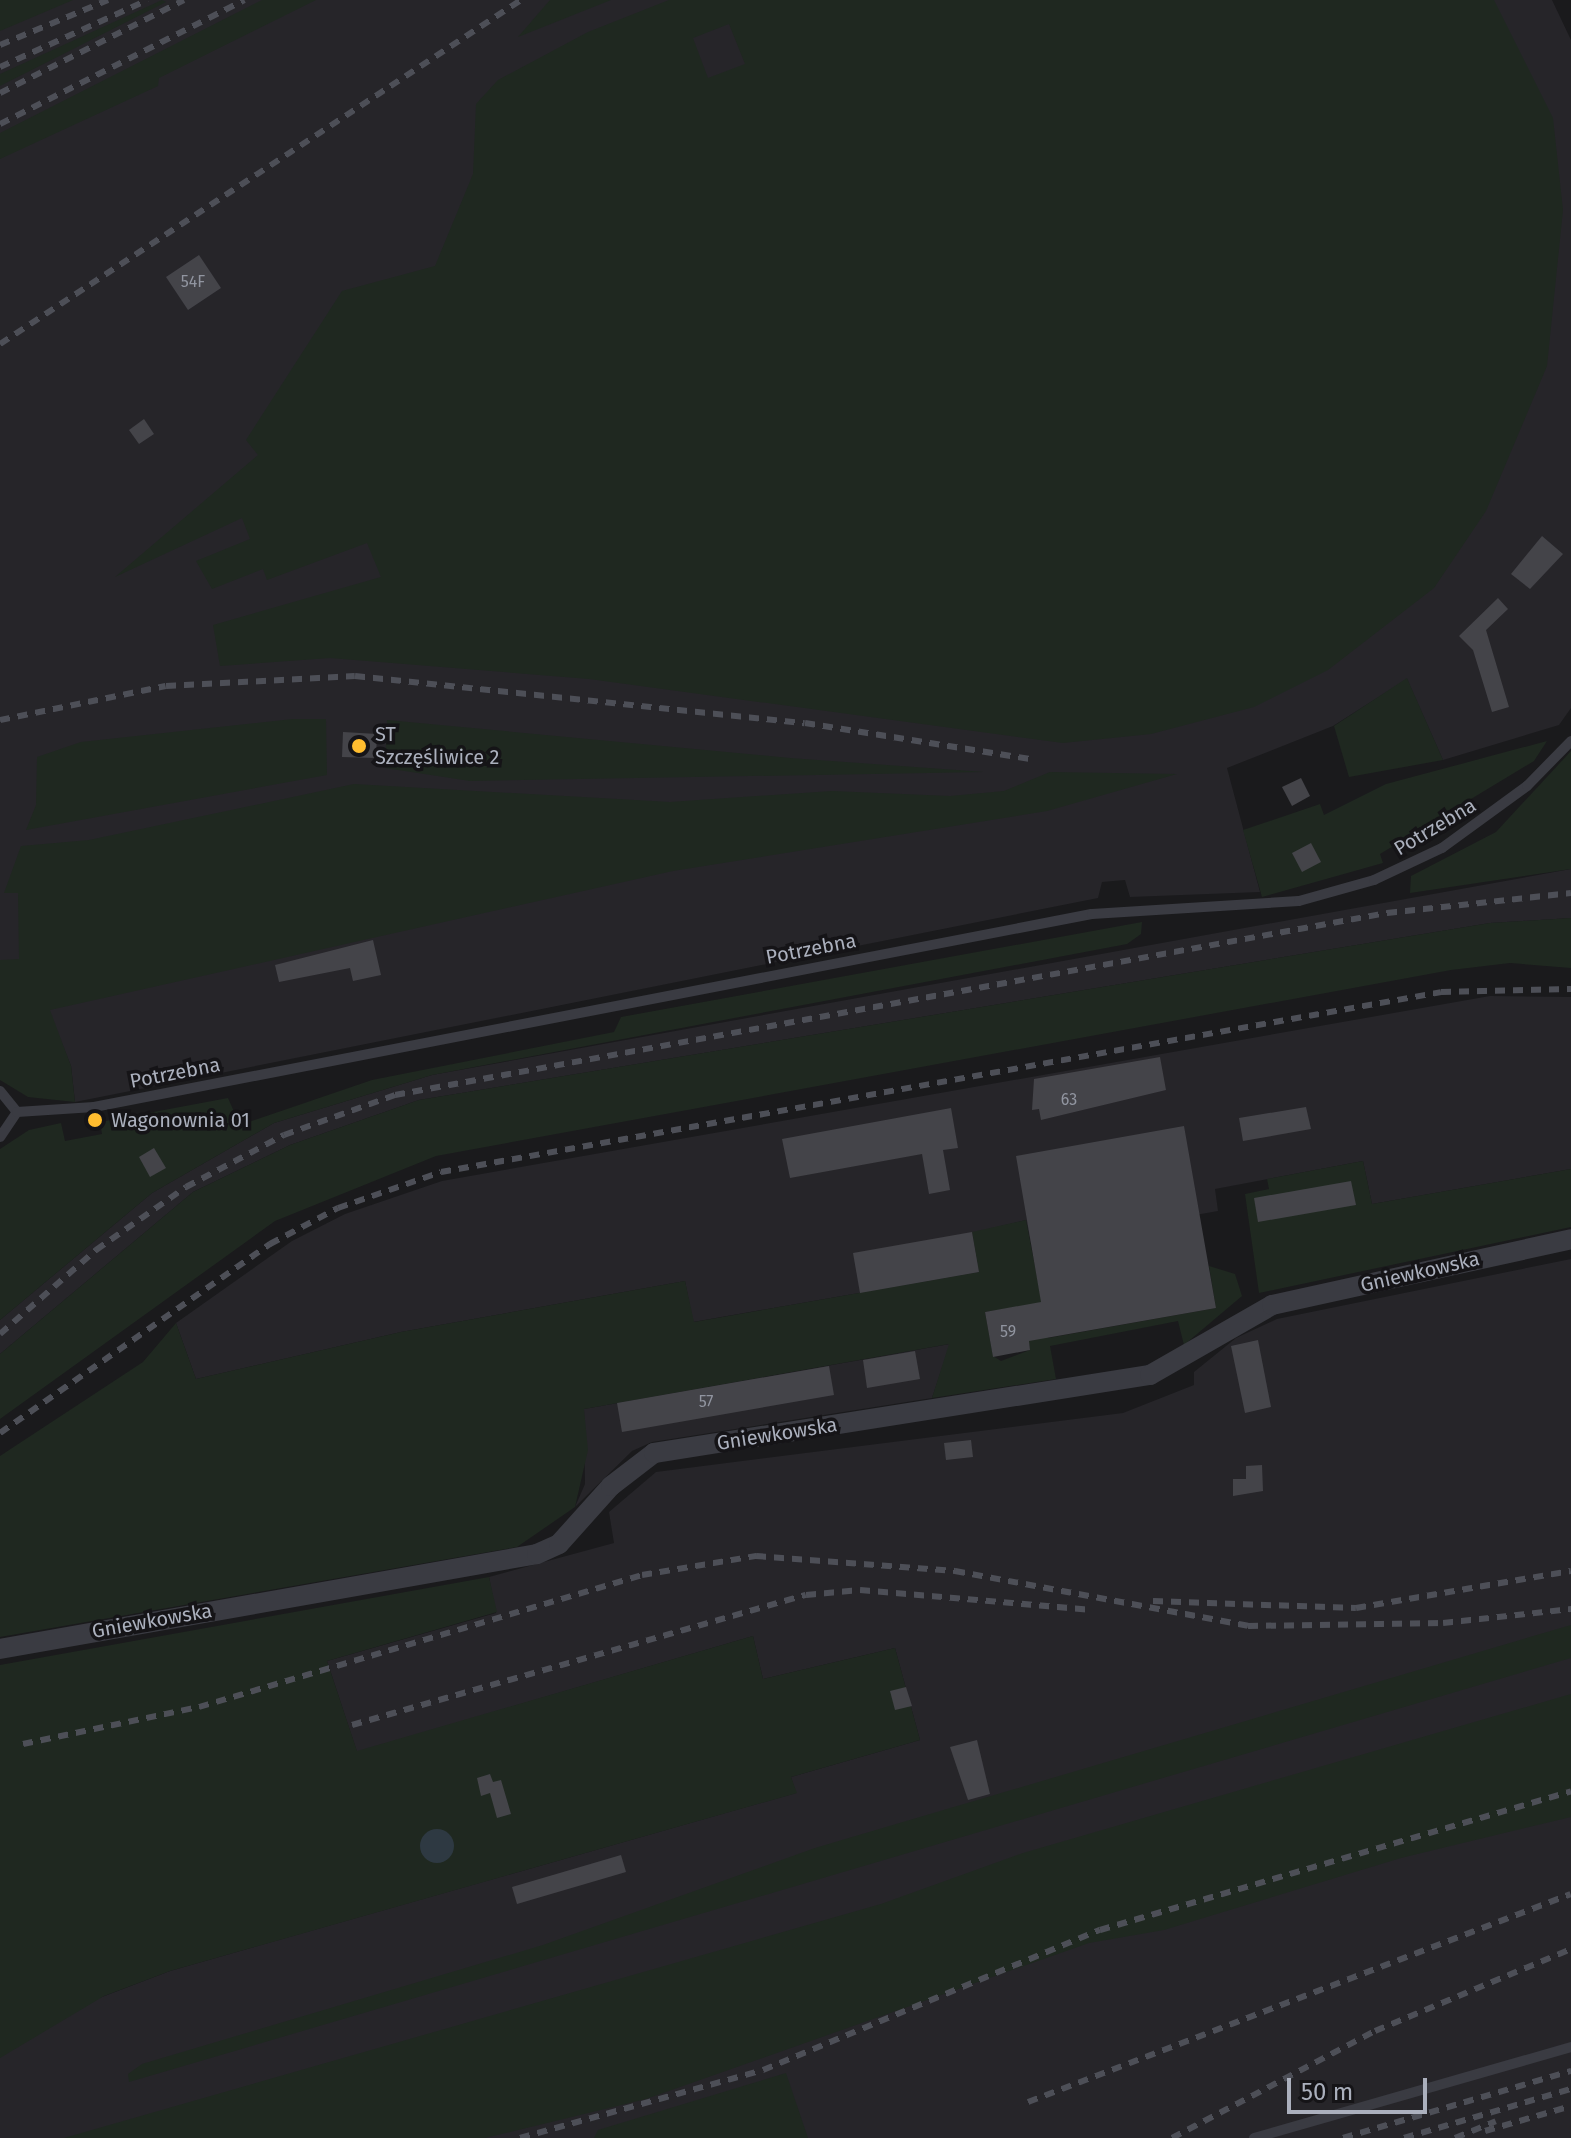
<!DOCTYPE html>
<html>
<head>
<meta charset="utf-8">
<style>
	body { margin:0 }
	#map { position:relative; width:1571px; height:2138px; overflow:hidden; background:#1a1a1c; font-family:"Fira Sans",sans-serif }
	div>[style] { position:absolute }
	[style*='--x'] { left:calc(var(--x)*1px); top:calc(var(--y)*1px); width:calc(var(--w)*1px); rotate:calc(var(--a)*1deg) }
	.built>* { inset:0; background:#262529 }
	.green>* { inset:0; background:#1f2820 }
	.water>* { inset:0; background:#2e3942 }
	.round { border-radius:50% }
	.building>* { inset:0; background:#444449 }
	.lane>* { height:10px; margin:-5px; padding:0 5px; transform-origin:5px; border-radius:5px; background:#3a3b42 }
	.street>* { height:20px; margin:-10px; padding:0 10px; transform-origin:10px; border-radius:10px; background:#3a3b42 }
	.rail>* { height:6px; margin-top:-3px; transform-origin:0; background:repeating-linear-gradient(90deg,#4d4f57 0 10px,transparent 0 18px) }
	.dots>* { width:22px; height:22px; translate:-50% -50%; box-sizing:border-box; border:4px solid #151417; border-radius:50% }
	span { translate:-50% -50%; white-space:nowrap; text-align:center; line-height:1.15; -webkit-text-stroke:7px #151417; paint-order:stroke }
	.number-label { font-size:16px; color:#9195a0 }
	.number-label span { -webkit-text-stroke-width:0 }
	.poi-label { font-size:20px; color:#abb0bd }
	.left { translate:0 -50%; text-align:left }
	.street-label { font-size:20px; color:#abb0bd }
	.scale { position:absolute; left:1287px; top:2078px; width:140px; height:36px; box-sizing:border-box; border:4px solid #abb0bd; border-top:0; padding-left:10px; font-size:24px; line-height:28px; white-space:nowrap; color:#abb0bd; -webkit-text-stroke:6px #151417; paint-order:stroke }
</style>
</head>
<body>
<div id="map">
	<div class="built">
		<div style="clip-path:polygon(0 0,1552px 0,1571px 40px,1571px 708px,1559px 725px,1443px 760px,1407px 679px,1333px 726px,1227px 768px,1260px 892px,1130px 897px,1125px 880px,1102px 882px,1098px 898px,75px 1102px,71px 1066px,49px 1011px,0 1021px)"></div>
		<div style="clip-path:polygon(1571px 869px,1571px 918px,1490px 923px,419px 1100px,290px 1145px,193px 1192px,0 1354px,0 1320px,152px 1193px,274px 1123px,432px 1075px)"></div>
		<div style="clip-path:polygon(1490px 996px,1571px 997px,1571px 1169px,1372px 1204px,1363px 1161px,1215px 1189px,1218px 1211px,1031px 1244px,1026px 1220px,972px 1233px,979px 1272px,693px 1322px,685px 1281px,401px 1332px,196px 1379px,176px 1323px,292px 1241px,345px 1214px,442px 1181px)"></div>
		<div style="clip-path:polygon(1571px 1259px,1571px 2138px,0 2138px,0 2036px,170px 1971px,796px 1793px,791px 1777px,920px 1740px,895px 1648px,763px 1679px,753px 1636px,357px 1752px,327px 1661px,496px 1613px,489px 1577px,614px 1543px,609px 1512px,656px 1472px,1123px 1413px,1194px 1385px,1194px 1372px,1236px 1338px,1277px 1319px)"></div>
		<div style="clip-path:polygon(950px 1344px,932px 1398px,652px 1442px,632px 1451px,575px 1507px,585px 1484px,584px 1409px)"></div>
	</div>
	<div class="green">
		<div style="clip-path:polygon(0 0,73px 0,0 31px)"></div>
		<div style="clip-path:polygon(162px 0,166px 2px,0 86px,0 74px)"></div>
		<div style="clip-path:polygon(262px 0,316px 0,159px 78px,158px 86px,0 159px,0 133px)"></div>
		<div style="clip-path:polygon(550px 0,611px 0,518px 37px)"></div>
		<div style="clip-path:polygon(evenodd,669px 0,1494px 0,1553px 118px,1563px 210px,1547px 366px,1486px 511px,1434px 588px,1328px 670px,1254px 707px,1151px 734px,1063px 743px,589px 679px,330px 658px,220px 666px,213px 625px,381px 577px,367px 543px,267px 580px,263px 569px,212px 589px,196px 561px,250px 539px,242px 518px,115px 577px,258px 455px,246px 440px,342px 291px,435px 266px,473px 174px,476px 104px,498px 80px,588px 32px,669px 0,729px 24px,745px 64px,708px 78px,693px 38px,729px 24px)"></div>
		<div style="clip-path:polygon(1407px 678px,1443px 760px,1349px 777px,1334px 726px)"></div>
		<div style="clip-path:polygon(293px 719px,326px 719px,327px 775px,26px 830px,36px 805px,37px 757px,81px 742px)"></div>
		<div style="clip-path:polygon(387px 720px,790px 758px,984px 772px,470px 781px,385px 768px)"></div>
		<div style="clip-path:polygon(1547px 741px,1534px 761px,1380px 854px,1383px 863px,1262px 897px,1243px 830px,1320px 804px,1324px 815px,1386px 784px)"></div>
		<div style="clip-path:polygon(1571px 751px,1571px 869px,1410px 893px,1411px 876px,1496px 832px)"></div>
		<div style="clip-path:polygon(1050px 772px,1177px 774px,1047px 811px,673px 871px,50px 1010px,71px 1066px,75px 1102px,28px 1097px,0 1080px,0 960px,19px 959px,18px 893px,4px 893px,21px 846px,89px 840px,354px 784px,670px 802px,832px 791px,950px 796px,1004px 791px)"></div>
		<div style="clip-path:polygon(1571px 918px,1571px 968px,1510px 963px,1451px 970px,436px 1156px,275px 1221px,0 1419px,0 1354px,193px 1192px,290px 1145px,419px 1100px,1490px 923px)"></div>
		<div style="clip-path:polygon(1142px 922px,1141px 934px,1127px 944px,432px 1075px,274px 1123px,152px 1193px,0 1320px,0 1149px,29px 1130px,61px 1123px,65px 1141px,102px 1134px,100px 1122px,228px 1098px,240px 1125px,372px 1080px,614px 1032px,621px 1017px)"></div>
		<div style="clip-path:polygon(1363px 1161px,1372px 1204px,1571px 1169px,1571px 1227px,1259px 1293px,1245px 1194px,1269px 1189px,1267px 1179px)"></div>
		<div style="clip-path:polygon(1026px 1220px,1042px 1303px,985px 1312px,993px 1356px,1001px 1361px,1030px 1350px,1025px 1320px,1044px 1317px,1048px 1338px,1216px 1308px,1209px 1266px,1235px 1274px,1242px 1296px,1184px 1345px,1178px 1321px,1050px 1346px,1056px 1379px,932px 1398px,949px 1344px,584px 1409px,588px 1450px,575px 1507px,517px 1547px,0 1637px,0 1456px,143px 1362px,176px 1323px,196px 1379px,401px 1332px,685px 1281px,694px 1322px,979px 1272px,972px 1232px)"></div>
		<div style="clip-path:polygon(489px 1577px,497px 1612px,327px 1661px,357px 1751px,753px 1636px,763px 1679px,895px 1648px,920px 1740px,791px 1777px,797px 1793px,170px 1971px,104px 1996px,0 2058px,0 1665px)"></div>
		<div style="clip-path:polygon(1571px 1625px,1571px 1658px,129px 2082px,128px 2074px,142px 2064px,543px 1945px,815px 1848px)"></div>
		<div style="clip-path:polygon(1571px 1694px,1571px 1817px,1401px 1858px,1164px 1930px,1089px 1943px,646px 2099px,485px 2138px,64px 2138px,881px 1904px,1023px 1853px)"></div>
		<div style="clip-path:polygon(786px 2073px,808px 2138px,594px 2138px,598px 2130px)"></div>
	</div>
	<div class="water">
		<div class="round" style="left:420px;top:1829px;width:34px;height:34px"></div>
	</div>
	<div class="building">
		<div style="clip-path:polygon(199px 255px,221px 288px,188px 310px,166px 277px)"></div>
		<div style="clip-path:polygon(144px 419px,154px 434px,139px 444px,129px 430px)"></div>
		<div style="clip-path:polygon(1542px 536px,1563px 554px,1530px 589px,1511px 574px)"></div>
		<div style="clip-path:polygon(1498px 598px,1508px 609px,1486px 630px,1509px 707px,1492px 712px,1473px 650px,1459px 636px)"></div>
		<div style="clip-path:polygon(343px 732px,377px 734px,376px 758px,342px 757px)"></div>
		<div style="clip-path:polygon(1301px 778px,1310px 796px,1292px 806px,1282px 787px)"></div>
		<div style="clip-path:polygon(1311px 843px,1321px 862px,1302px 872px,1292px 853px)"></div>
		<div style="clip-path:polygon(373px 940px,381px 975px,353px 981px,350px 968px,279px 982px,275px 965px)"></div>
		<div style="clip-path:polygon(1160px 1057px,1166px 1090px,1041px 1120px,1039px 1109px,1032px 1110px,1034px 1079px)"></div>
		<div style="clip-path:polygon(1306px 1107px,1311px 1129px,1243px 1141px,1239px 1118px)"></div>
		<div style="clip-path:polygon(951px 1108px,958px 1148px,943px 1150px,950px 1190px,929px 1194px,922px 1154px,790px 1178px,782px 1139px)"></div>
		<div style="clip-path:polygon(1184px 1126px,1216px 1308px,1029px 1341px,1030px 1350px,993px 1357px,985px 1312px,1041px 1302px,1016px 1156px)"></div>
		<div style="clip-path:polygon(154px 1148px,166px 1168px,150px 1177px,139px 1157px)"></div>
		<div style="clip-path:polygon(1351px 1181px,1356px 1205px,1258px 1222px,1254px 1198px)"></div>
		<div style="clip-path:polygon(972px 1232px,979px 1272px,860px 1293px,853px 1253px)"></div>
		<div style="clip-path:polygon(1258px 1340px,1271px 1407px,1245px 1413px,1231px 1346px)"></div>
		<div style="clip-path:polygon(915px 1351px,920px 1379px,867px 1388px,863px 1360px)"></div>
		<div style="clip-path:polygon(829px 1366px,834px 1395px,622px 1432px,617px 1403px)"></div>
		<div style="clip-path:polygon(971px 1440px,973px 1457px,946px 1460px,944px 1443px)"></div>
		<div style="clip-path:polygon(1262px 1465px,1263px 1491px,1233px 1496px,1233px 1479px,1246px 1479px,1246px 1466px)"></div>
		<div style="clip-path:polygon(906px 1687px,912px 1706px,895px 1710px,890px 1691px)"></div>
		<div style="clip-path:polygon(977px 1740px,990px 1794px,968px 1800px,950px 1747px)"></div>
		<div style="clip-path:polygon(490px 1774px,493px 1782px,501px 1780px,511px 1814px,497px 1818px,490px 1793px,481px 1796px,477px 1778px)"></div>
		<div style="clip-path:polygon(621px 1855px,626px 1872px,517px 1904px,512px 1887px)"></div>
	</div>
	<div class="lane">
		<div style="--x:0;--y:1091;--w:27;--a:51"></div>
		<div style="--x:17;--y:1112;--w:30;--a:124"></div>
		<div style="--x:17;--y:1112;--w:77;--a:-3.7"></div>
		<div style="--x:94;--y:1107;--w:1016;--a:-10.95"></div>
		<div style="--x:1092;--y:914;--w:207;--a:-3.6"></div>
		<div style="--x:1299;--y:901;--w:78;--a:-15.6"></div>
		<div style="--x:1374;--y:880;--w:75;--a:-25.2"></div>
		<div style="--x:1442;--y:848;--w:105;--a:-36.1"></div>
		<div style="--x:1527;--y:786;--w:63;--a:-45.6"></div>
		<div style="--x:1254;--y:2138;--w:330;--a:-16"></div>
	</div>
	<div class="street">
		<div style="--x:0;--y:1649;--w:545;--a:-10.03"></div>
		<div style="--x:537;--y:1554;--w:24;--a:-24"></div>
		<div style="--x:559;--y:1544;--w:78;--a:-48.1"></div>
		<div style="--x:611;--y:1486;--w:54;--a:-37.5"></div>
		<div style="--x:654;--y:1453;--w:502;--a:-8.94"></div>
		<div style="--x:1150;--y:1375;--w:141;--a:-29.8"></div>
		<div style="--x:1272;--y:1305;--w:306;--a:-12.4"></div>
	</div>
	<div class="rail">
		<div style="--x:0;--y:45;--w:117;--a:-22.6"></div>
		<div style="--x:0;--y:67;--w:162;--a:-24.4"></div>
		<div style="--x:0;--y:93;--w:206;--a:-26.8"></div>
		<div style="--x:0;--y:124;--w:274;--a:-26.9"></div>
		<div style="--x:0;--y:344;--w:624;--a:-33.44"></div>
		<div style="--x:0;--y:720;--w:169;--a:-11.6"></div>
		<div style="--x:166;--y:686;--w:189;--a:-3"></div>
		<div style="--x:355;--y:676;--w:452;--a:6"></div>
		<div style="--x:805;--y:723;--w:228;--a:9.1"></div>
		<div style="--x:0;--y:1334;--w:128;--a:-41.2"></div>
		<div style="--x:96;--y:1250;--w:110;--a:-35"></div>
		<div style="--x:186;--y:1187;--w:111;--a:-28"></div>
		<div style="--x:284;--y:1135;--w:118;--a:-19.8"></div>
		<div style="--x:395;--y:1095;--w:1009;--a:-10.4"></div>
		<div style="--x:1387;--y:913;--w:185;--a:-6.2"></div>
		<div style="--x:0;--y:1433;--w:330;--a:-35"></div>
		<div style="--x:270;--y:1244;--w:77;--a:-27.9"></div>
		<div style="--x:338;--y:1208;--w:109;--a:-19.3"></div>
		<div style="--x:441;--y:1172;--w:1016;--a:-10.2"></div>
		<div style="--x:1441;--y:992;--w:130;--a:-1.3"></div>
		<div style="--x:1153;--y:1601;--w:203;--a:2"></div>
		<div style="--x:1356;--y:1608;--w:218;--a:-9.8"></div>
		<div style="--x:352;--y:1725;--w:472;--a:-16"></div>
		<div style="--x:806;--y:1595;--w:54;--a:-5.3"></div>
		<div style="--x:860;--y:1590;--w:233;--a:4.9"></div>
		<div style="--x:23;--y:1744;--w:180;--a:-11.9"></div>
		<div style="--x:199;--y:1707;--w:462;--a:-16.6"></div>
		<div style="--x:642;--y:1575;--w:116;--a:-9.5"></div>
		<div style="--x:756;--y:1556;--w:200;--a:4.3"></div>
		<div style="--x:955;--y:1571;--w:298;--a:10.6"></div>
		<div style="--x:1248;--y:1626;--w:195;--a:-0.9"></div>
		<div style="--x:1443;--y:1623;--w:129;--a:-6.2"></div>
		<div style="--x:1028;--y:2102;--w:581;--a:-20.96"></div>
		<div style="--x:1485;--y:2131;--w:90;--a:-16.2"></div>
		<div style="--x:520;--y:2138;--w:252;--a:-15.6"></div>
		<div style="--x:763;--y:2070;--w:365;--a:-22.6"></div>
		<div style="--x:1100;--y:1930;--w:491;--a:-16.4"></div>
		<div style="--x:1172;--y:2138;--w:229;--a:-27.8"></div>
		<div style="--x:1375;--y:2031;--w:212;--a:-22.7"></div>
		<div style="--x:1343;--y:2138;--w:238;--a:-16.4"></div>
		<div style="--x:1404;--y:2138;--w:174;--a:-16.4"></div>
		<div style="--x:1455;--y:2138;--w:44;--a:-22.5"></div>
	</div>
	<div class="dots">
		<div style="left:359px;top:746px;background:#ffbd2f"></div>
		<div style="left:95px;top:1120px;background:#ffbd2f"></div>
	</div>
	<div class="number-label">
		<span style="left:193px;top:282px">54F</span>
		<span style="left:1069px;top:1100px">63</span>
		<span style="left:1008px;top:1332px">59</span>
		<span style="left:706px;top:1402px">57</span>
	</div>
	<div class="poi-label">
		<span class="left" style="left:375px;top:746px">ST<br>Szczęśliwice 2</span>
		<span class="left" style="left:111px;top:1120px">Wagonownia 01</span>
	</div>
	<div class="street-label">
		<span style="left:1435px;top:827px;rotate:-31deg">Potrzebna</span>
		<span style="left:811px;top:949px;rotate:-11deg">Potrzebna</span>
		<span style="left:175px;top:1073px;rotate:-11deg">Potrzebna</span>
		<span style="left:1420px;top:1272px;rotate:-13deg">Gniewkowska</span>
		<span style="left:777px;top:1434px;rotate:-9deg">Gniewkowska</span>
		<span style="left:152px;top:1621px;rotate:-10deg">Gniewkowska</span>
	</div>
	<div class="scale">50 m</div>
</div>
</body>
</html>
